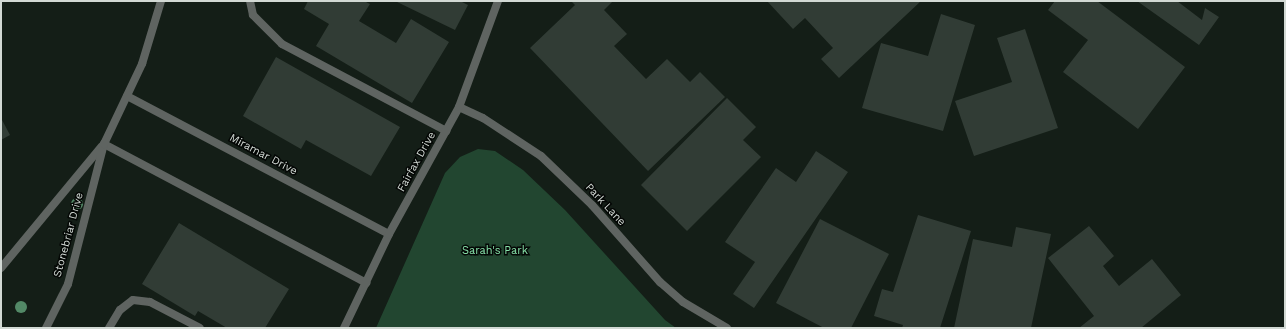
<!DOCTYPE html>
<html>
<head>
<meta charset="utf-8">
<style>
	body { margin:0 }
	#map { position:relative; width:1286px; height:329px; overflow:hidden; background:#141e17; font-family:"Work Sans",sans-serif }
	div>[style] { position:absolute }
	[style*='--x'] { left:calc(var(--x)*1px); top:calc(var(--y)*1px); width:calc(var(--w)*1px); rotate:calc(var(--a)*1deg) }
	.green>* { inset:0; background:#224630 }
	.building>* { inset:0; background:#313c35 }
	.lane>* { height:8px; margin:-4px; padding:0 4px; transform-origin:4px; border-radius:4px; background:#5f6461 }
	.street>* { height:8px; margin:-4px; padding:0 4px; transform-origin:4px; border-radius:4px; background:#5f6461 }
	.trees>* { width:12px; height:12px; margin:-6px; border-radius:50%; background:#538967 }
	span { translate:-50% -50%; white-space:nowrap; text-align:center; line-height:1.15; -webkit-text-stroke:3px #040705; paint-order:stroke }
	.street-label { font-size:11px; color:#d2d9d4 }
	.park-label { font-size:11px; color:#86e0a8 }
	.frame { position:absolute; inset:0; border:2px solid #d2d9d4; pointer-events:none }
</style>
</head>
<body>
<div id="map">
	<div class="green">
		<div style="clip-path:polygon(478px 149px,495px 151px,523px 170px,565px 210px,665px 320px,676px 328px,376px 328px,445px 173px,460px 157px)"></div>
	</div>
	<div class="building">
		<div style="clip-path:polygon(308px 1px,364px 1px,370px 4px,359px 21px,396px 43px,411px 19px,449px 42px,412px 103px,316px 46px,329px 24px,304px 9px)"></div>
		<div style="clip-path:polygon(395px 1px,460px 1px,468px 5px,455px 30px)"></div>
		<div style="clip-path:polygon(571px 1px,613px 1px,604px 10px,627px 34px,614px 46px,646px 79px,667px 59px,690px 82px,700px 72px,725px 97px,648px 171px,530px 48px,575px 5px)"></div>
		<div style="clip-path:polygon(767px 1px,921px 1px,839px 78px,821px 59px,833px 48px,805px 18px,793px 29px)"></div>
		<div style="clip-path:polygon(1055px 1px,1097px 1px,1185px 67px,1138px 129px,1063px 72px,1088px 40px,1048px 10px)"></div>
		<div style="clip-path:polygon(1137px 1px,1177px 1px,1202px 20px,1205px 8px,1219px 17px,1199px 45px)"></div>
		<div style="clip-path:polygon(941px 14px,975px 25px,943px 131px,862px 108px,881px 43px,928px 56px)"></div>
		<div style="clip-path:polygon(1025px 29px,1058px 128px,974px 156px,955px 101px,1012px 82px,997px 38px)"></div>
		<div style="clip-path:polygon(276px 57px,400px 127px,371px 176px,306px 140px,301px 149px,243px 116px)"></div>
		<div style="clip-path:polygon(727px 98px,756px 127px,743px 140px,761px 157px,687px 231px,641px 185px)"></div>
		<div style="clip-path:polygon(1px 118px,10px 135px,1px 140px)"></div>
		<div style="clip-path:polygon(816px 151px,848px 172px,754px 308px,733px 294px,755px 262px,725px 242px,776px 168px,796px 182px)"></div>
		<div style="clip-path:polygon(918px 215px,971px 231px,940px 328px,902px 328px,903px 325px,874px 316px,882px 289px,893px 292px)"></div>
		<div style="clip-path:polygon(820px 219px,889px 254px,851px 328px,824px 328px,776px 303px)"></div>
		<div style="clip-path:polygon(179px 223px,289px 289px,265px 328px,227px 328px,198px 311px,195px 316px,142px 284px)"></div>
		<div style="clip-path:polygon(1089px 226px,1114px 256px,1103px 266px,1119px 286px,1152px 259px,1181px 295px,1141px 328px,1079px 328px,1094px 316px,1048px 258px)"></div>
		<div style="clip-path:polygon(1016px 227px,1051px 234px,1031px 328px,954px 328px,973px 239px,1012px 247px)"></div>
	</div>
	<div class="lane">
		<div style="--x:250;--y:1;--w:14;--a:78"></div>
		<div style="--x:253;--y:15;--w:41;--a:45"></div>
		<div style="--x:282;--y:44;--w:186;--a:27.9"></div>
		<div style="--x:109;--y:328;--w:21;--a:-59"></div>
		<div style="--x:120;--y:310;--w:16;--a:-38"></div>
		<div style="--x:133;--y:300;--w:17;--a:7"></div>
		<div style="--x:150;--y:302;--w:56;--a:27.5"></div>
	</div>
	<div class="street">
		<div style="--x:127;--y:96;--w:296;--a:27.8"></div>
		<div style="--x:459;--y:107;--w:26;--a:25"></div>
		<div style="--x:483;--y:118;--w:69;--a:33.2"></div>
		<div style="--x:541;--y:156;--w:71;--a:43.9"></div>
		<div style="--x:592;--y:205;--w:103;--a:48.6"></div>
		<div style="--x:660;--y:282;--w:30;--a:41"></div>
		<div style="--x:683;--y:302;--w:51;--a:30.6"></div>
		<div style="--x:104;--y:144;--w:297;--a:27.9"></div>
		<div style="--x:1;--y:268;--w:158;--a:-50.4"></div>
		<div style="--x:46;--y:328;--w:49;--a:-63.4"></div>
		<div style="--x:68;--y:284;--w:145;--a:-75.6"></div>
		<div style="--x:104;--y:144;--w:89;--a:-64.6"></div>
		<div style="--x:142;--y:64;--w:66;--a:-73.2"></div>
		<div style="--x:344;--y:328;--w:104;--a:-64.4"></div>
		<div style="--x:389;--y:234;--w:145;--a:-61.1"></div>
		<div style="--x:459;--y:107;--w:113;--a:-69.8"></div>
	</div>
	<div class="trees">
		<div style="left:77px;top:204px"></div>
		<div style="left:21px;top:307px"></div>
	</div>
	<div class="street-label">
		<span style="left:263px;top:155px;rotate:28deg">Miramar Drive</span>
		<span style="left:417px;top:162px;rotate:-61deg">Fairfax Drive</span>
		<span style="left:605px;top:205px;rotate:47deg">Park Lane</span>
		<span style="left:69px;top:235px;rotate:-75deg">Stonebriar Drive</span>
	</div>
	<div class="park-label">
		<span style="left:495px;top:251px">Sarah's Park</span>
	</div>
	<div class="frame"></div>
</div>
</body>
</html>
